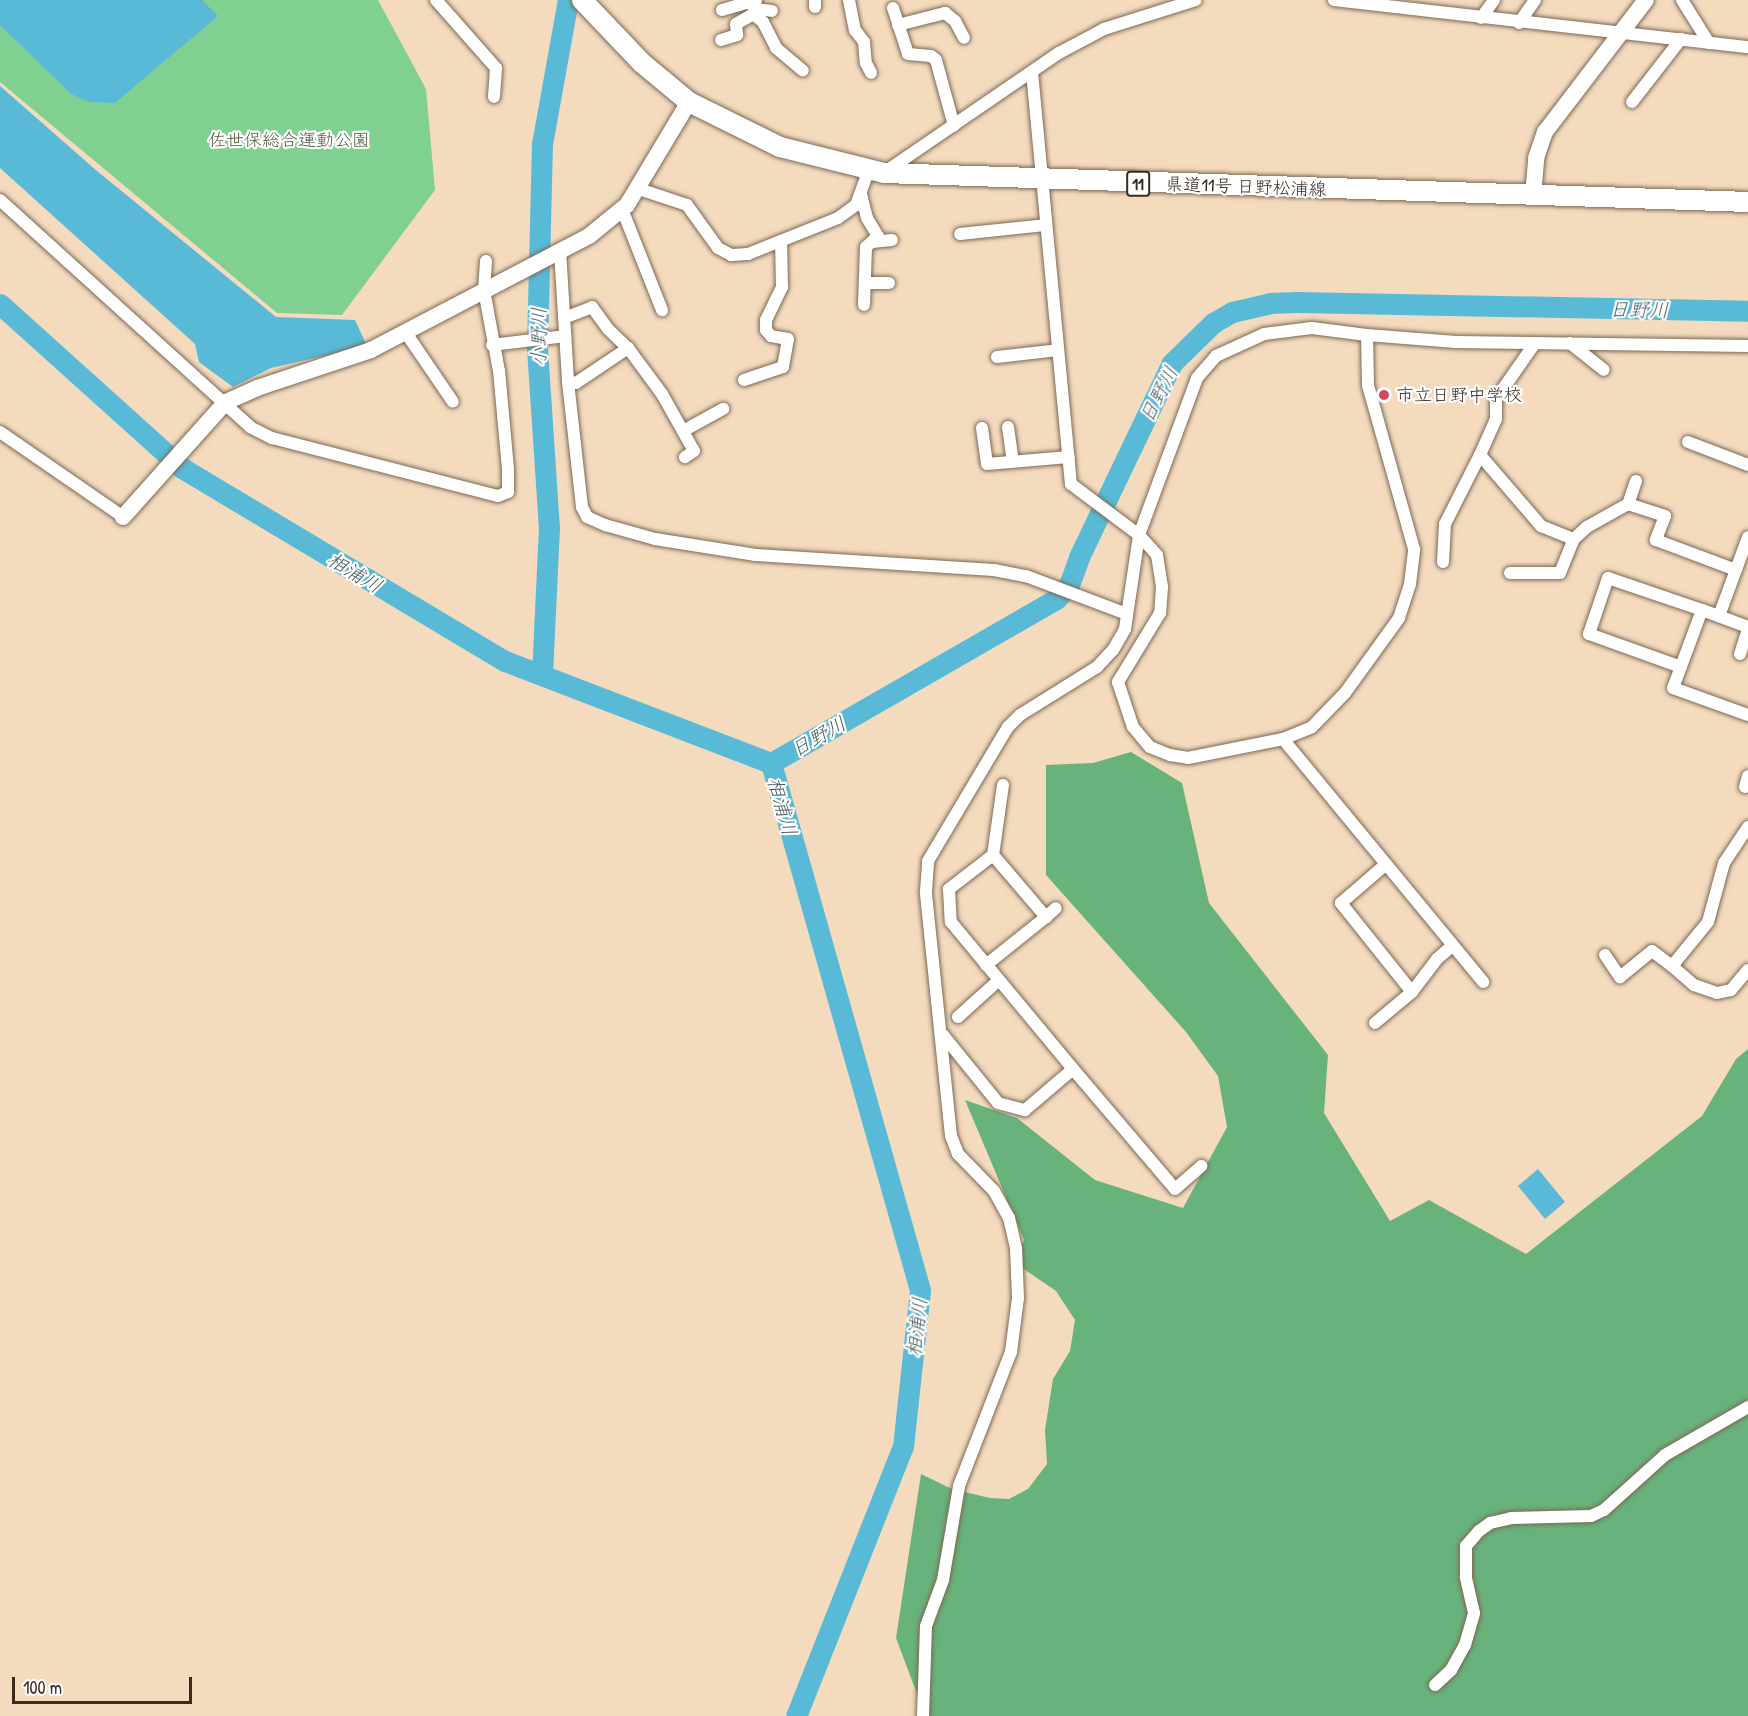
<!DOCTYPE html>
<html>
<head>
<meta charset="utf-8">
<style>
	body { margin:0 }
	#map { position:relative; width:1748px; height:1716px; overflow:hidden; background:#f4dbbe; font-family:"Patrick Hand","Klee One",sans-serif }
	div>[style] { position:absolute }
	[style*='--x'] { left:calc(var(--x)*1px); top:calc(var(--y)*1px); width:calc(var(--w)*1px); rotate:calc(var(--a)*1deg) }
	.green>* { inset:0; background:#80d191 }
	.forest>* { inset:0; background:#68b37b }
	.water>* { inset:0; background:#59bad7 }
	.river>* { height:21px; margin:-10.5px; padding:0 10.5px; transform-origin:10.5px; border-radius:10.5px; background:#59bad7 }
	.roads { filter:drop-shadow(0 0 2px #7c6856) drop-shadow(0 0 2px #7c6856) }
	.street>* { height:12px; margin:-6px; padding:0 6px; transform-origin:6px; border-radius:6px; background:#fff }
	.secondary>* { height:16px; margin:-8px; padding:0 8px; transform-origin:8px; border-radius:8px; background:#fff }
	.primary>* { height:20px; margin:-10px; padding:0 10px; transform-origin:10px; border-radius:10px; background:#fff }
	.dots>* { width:16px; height:16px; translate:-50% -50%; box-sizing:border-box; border:3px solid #fff; border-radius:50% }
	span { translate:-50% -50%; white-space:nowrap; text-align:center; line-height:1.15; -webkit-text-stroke:4.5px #fff; paint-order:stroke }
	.shield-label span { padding:2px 4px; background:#fff; border:2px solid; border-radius:4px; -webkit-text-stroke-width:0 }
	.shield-label { font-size:16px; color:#3b2a1e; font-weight:700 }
	.park-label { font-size:18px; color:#505c40 }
	.street-label { font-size:18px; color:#3b2a1e }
	.poi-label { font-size:18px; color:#3b2a1e }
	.left { translate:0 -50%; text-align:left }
	.water-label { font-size:20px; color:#465c5f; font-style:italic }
	.scale { position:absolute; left:12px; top:1677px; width:180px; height:27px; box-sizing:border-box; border:3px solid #3b2a1e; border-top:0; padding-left:8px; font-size:18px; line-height:21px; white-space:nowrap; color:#3b2a1e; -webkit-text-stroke:4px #fff; paint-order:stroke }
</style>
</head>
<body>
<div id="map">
	<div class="green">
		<div style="clip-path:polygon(0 0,378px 0,426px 89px,435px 190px,342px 315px,277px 313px,0 82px)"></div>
	</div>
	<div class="forest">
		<div style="clip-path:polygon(1131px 752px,1182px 783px,1209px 903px,1328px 1055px,1324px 1113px,1390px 1221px,1429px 1200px,1526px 1254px,1702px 1116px,1736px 1059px,1748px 1049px,1748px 1716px,922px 1716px,922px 1707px,896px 1638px,921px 1474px,952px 1489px,990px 1498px,1009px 1499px,1028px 1489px,1047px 1464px,1045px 1430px,1053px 1379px,1070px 1351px,1075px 1320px,1056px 1291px,1015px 1263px,1024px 1240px,965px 1100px,1017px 1118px,1095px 1180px,1183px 1208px,1227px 1127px,1218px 1076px,1186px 1032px,1046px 875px,1046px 765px,1093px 763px)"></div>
	</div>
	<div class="water">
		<div style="clip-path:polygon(0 0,202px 0,218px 16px,115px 103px,89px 102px,71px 94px,0 25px)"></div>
		<div style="clip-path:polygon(0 86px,97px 171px,276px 317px,355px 320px,367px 346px,271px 368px,233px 387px,199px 362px,195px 344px,0 168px)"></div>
		<div style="clip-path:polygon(1538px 1169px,1565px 1202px,1545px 1219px,1518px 1186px)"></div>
	</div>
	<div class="river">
		<div style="--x:0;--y:304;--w:245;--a:42"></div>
		<div style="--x:182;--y:468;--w:376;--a:30.9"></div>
		<div style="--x:505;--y:661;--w:285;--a:21"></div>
		<div style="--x:771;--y:763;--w:548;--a:74.21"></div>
		<div style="--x:920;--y:1290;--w:157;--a:96.2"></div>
		<div style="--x:903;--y:1446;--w:290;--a:111.6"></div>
		<div style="--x:542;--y:675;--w:146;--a:-87.3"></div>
		<div style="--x:549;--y:529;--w:182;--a:-93.8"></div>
		<div style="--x:537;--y:347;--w:203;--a:-88.6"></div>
		<div style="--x:542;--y:144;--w:146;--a:-79.8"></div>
		<div style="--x:771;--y:763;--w:329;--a:-29.9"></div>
		<div style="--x:1056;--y:599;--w:19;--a:-47"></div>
		<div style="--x:1069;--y:585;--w:30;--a:-70"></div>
		<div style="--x:1079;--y:557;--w:215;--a:-64.4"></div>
		<div style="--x:1172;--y:363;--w:57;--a:-44.3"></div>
		<div style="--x:1213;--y:323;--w:22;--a:-30"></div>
		<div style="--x:1232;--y:312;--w:39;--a:-13"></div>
		<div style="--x:1270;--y:303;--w:27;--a:-2"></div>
		<div style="--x:1297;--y:302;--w:451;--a:1.1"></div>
	</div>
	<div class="roads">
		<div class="street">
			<div style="--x:436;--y:0;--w:91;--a:48.6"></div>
			<div style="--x:496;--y:68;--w:29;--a:94"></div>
			<div style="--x:756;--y:0;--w:14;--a:102"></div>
			<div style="--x:753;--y:14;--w:13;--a:39"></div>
			<div style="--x:763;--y:22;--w:29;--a:63"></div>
			<div style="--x:776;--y:48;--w:35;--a:40"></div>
			<div style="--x:849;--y:0;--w:31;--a:79"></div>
			<div style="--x:855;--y:30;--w:15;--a:53"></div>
			<div style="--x:864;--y:42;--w:21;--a:85"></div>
			<div style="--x:866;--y:63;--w:11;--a:63"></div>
			<div style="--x:1334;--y:0;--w:417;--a:6.5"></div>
			<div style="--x:1682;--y:0;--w:51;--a:57.9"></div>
			<div style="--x:815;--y:7;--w:7;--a:-90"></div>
			<div style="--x:893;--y:8;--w:48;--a:71.9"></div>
			<div style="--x:908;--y:54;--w:23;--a:5"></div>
			<div style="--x:931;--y:56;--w:6;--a:39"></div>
			<div style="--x:936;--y:60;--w:68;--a:74.7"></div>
			<div style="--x:754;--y:9;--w:18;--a:6"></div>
			<div style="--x:722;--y:10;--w:35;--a:-16"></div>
			<div style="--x:1481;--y:18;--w:22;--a:-54"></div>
			<div style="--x:1519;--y:23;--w:28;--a:-55"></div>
			<div style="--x:898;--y:25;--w:49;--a:-14.3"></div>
			<div style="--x:945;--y:13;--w:13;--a:39"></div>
			<div style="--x:955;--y:21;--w:19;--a:62"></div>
			<div style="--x:721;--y:40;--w:17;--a:-17"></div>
			<div style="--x:737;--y:35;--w:11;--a:-95"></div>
			<div style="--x:736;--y:24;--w:20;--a:-30"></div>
			<div style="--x:1032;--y:72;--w:414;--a:84.6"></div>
			<div style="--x:1071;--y:484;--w:85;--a:36.9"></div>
			<div style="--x:1139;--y:535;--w:27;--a:48"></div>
			<div style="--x:1157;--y:555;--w:32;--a:81"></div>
			<div style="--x:1162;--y:587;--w:26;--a:94"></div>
			<div style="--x:1160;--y:613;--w:81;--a:121.3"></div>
			<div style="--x:1118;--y:682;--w:47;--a:71.6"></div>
			<div style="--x:1133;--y:727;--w:26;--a:50"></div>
			<div style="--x:1150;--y:747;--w:22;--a:22"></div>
			<div style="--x:1170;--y:755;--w:18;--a:9"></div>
			<div style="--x:1188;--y:758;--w:97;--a:-11.3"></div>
			<div style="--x:1283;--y:739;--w:31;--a:-22"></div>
			<div style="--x:1312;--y:727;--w:47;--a:-45.9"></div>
			<div style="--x:1345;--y:693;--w:92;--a:-54.2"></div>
			<div style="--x:1399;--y:618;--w:36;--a:-72"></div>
			<div style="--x:1410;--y:584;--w:35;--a:-83"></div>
			<div style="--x:1414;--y:549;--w:170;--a:-105.7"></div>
			<div style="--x:1368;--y:385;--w:50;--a:-91.1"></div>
			<div style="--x:1367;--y:335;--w:89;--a:4.5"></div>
			<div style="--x:1456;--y:342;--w:292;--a:0.8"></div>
			<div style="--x:1632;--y:102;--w:80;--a:-52.1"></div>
			<div style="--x:885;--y:172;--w:211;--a:-34.4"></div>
			<div style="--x:1059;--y:53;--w:51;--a:-28.1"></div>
			<div style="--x:1104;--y:29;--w:96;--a:-17.5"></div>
			<div style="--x:639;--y:189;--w:51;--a:18.4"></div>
			<div style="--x:687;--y:205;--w:53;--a:54.2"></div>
			<div style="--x:718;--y:248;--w:15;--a:28"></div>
			<div style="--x:731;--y:255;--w:17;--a:-3"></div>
			<div style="--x:748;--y:254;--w:97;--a:-21.8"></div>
			<div style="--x:838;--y:218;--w:22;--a:-36"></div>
			<div style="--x:856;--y:205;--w:37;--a:-70"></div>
			<div style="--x:861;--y:194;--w:25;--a:76"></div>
			<div style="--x:867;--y:218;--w:21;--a:59"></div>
			<div style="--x:878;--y:236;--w:16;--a:137"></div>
			<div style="--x:866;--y:247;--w:58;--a:92"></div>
			<div style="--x:0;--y:200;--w:338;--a:42.2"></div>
			<div style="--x:250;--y:427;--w:25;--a:27"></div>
			<div style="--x:272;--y:438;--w:233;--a:14.4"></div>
			<div style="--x:498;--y:496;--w:11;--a:-22"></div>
			<div style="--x:508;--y:492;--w:23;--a:-90"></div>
			<div style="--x:508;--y:469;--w:98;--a:-95.2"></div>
			<div style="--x:499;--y:371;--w:82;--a:-100.5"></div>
			<div style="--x:484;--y:290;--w:29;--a:-86"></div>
			<div style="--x:622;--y:209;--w:109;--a:68.4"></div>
			<div style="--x:960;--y:234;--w:85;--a:-6"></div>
			<div style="--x:872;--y:242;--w:20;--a:-6"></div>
			<div style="--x:560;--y:250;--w:132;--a:86.5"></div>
			<div style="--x:568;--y:382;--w:8;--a:7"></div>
			<div style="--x:576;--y:383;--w:63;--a:-33.9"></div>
			<div style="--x:628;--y:348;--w:57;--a:53.5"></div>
			<div style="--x:662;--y:394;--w:65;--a:60.7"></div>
			<div style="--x:694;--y:451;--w:11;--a:146"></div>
			<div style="--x:865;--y:283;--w:24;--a:0"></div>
			<div style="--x:564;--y:318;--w:30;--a:-21"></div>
			<div style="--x:592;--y:307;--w:27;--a:54"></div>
			<div style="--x:608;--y:329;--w:28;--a:44"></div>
			<div style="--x:406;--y:333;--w:83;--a:55.7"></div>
			<div style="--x:1535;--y:343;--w:68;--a:124.9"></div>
			<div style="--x:1496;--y:399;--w:20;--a:90"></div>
			<div style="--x:1496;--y:419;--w:39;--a:114"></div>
			<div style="--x:1480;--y:455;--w:94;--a:49.3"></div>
			<div style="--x:1541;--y:526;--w:35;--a:22"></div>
			<div style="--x:1570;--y:343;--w:43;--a:38.5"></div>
			<div style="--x:492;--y:345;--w:74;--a:-7"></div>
			<div style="--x:997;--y:357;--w:61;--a:-6.5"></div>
			<div style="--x:744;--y:380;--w:41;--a:-18.4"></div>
			<div style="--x:783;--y:367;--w:28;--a:-80"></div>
			<div style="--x:788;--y:339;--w:17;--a:-170"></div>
			<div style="--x:771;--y:336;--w:8;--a:-130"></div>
			<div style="--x:766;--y:330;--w:10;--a:-90"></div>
			<div style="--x:766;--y:320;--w:37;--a:-64"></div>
			<div style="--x:782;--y:287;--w:46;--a:-91.2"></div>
			<div style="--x:568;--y:382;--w:126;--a:83.6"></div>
			<div style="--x:582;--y:507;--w:11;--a:63"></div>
			<div style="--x:587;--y:517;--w:20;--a:24"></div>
			<div style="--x:605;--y:525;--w:52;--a:15.6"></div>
			<div style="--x:655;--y:539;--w:102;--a:9"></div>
			<div style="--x:756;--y:555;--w:238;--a:3.6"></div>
			<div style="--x:994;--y:570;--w:33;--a:11"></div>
			<div style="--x:1026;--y:576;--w:105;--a:20.7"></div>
			<div style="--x:1008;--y:427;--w:35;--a:82"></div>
			<div style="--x:982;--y:428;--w:36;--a:82"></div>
			<div style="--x:987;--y:464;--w:82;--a:-4.9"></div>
			<div style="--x:683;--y:431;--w:46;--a:-28.8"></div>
			<div style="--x:0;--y:432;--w:150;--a:34.6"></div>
			<div style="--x:1688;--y:442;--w:64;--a:21"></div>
			<div style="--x:1636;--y:481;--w:24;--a:109"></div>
			<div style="--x:1628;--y:504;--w:39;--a:18"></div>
			<div style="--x:1665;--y:516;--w:26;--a:111"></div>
			<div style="--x:1656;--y:540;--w:85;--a:20.6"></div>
			<div style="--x:1443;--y:562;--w:38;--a:-87"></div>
			<div style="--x:1445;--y:524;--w:77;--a:-63.1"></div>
			<div style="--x:1510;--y:573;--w:50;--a:0"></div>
			<div style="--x:1560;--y:573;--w:37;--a:-68"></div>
			<div style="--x:1574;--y:539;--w:18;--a:-43"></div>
			<div style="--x:1587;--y:527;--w:47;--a:-29.3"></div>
			<div style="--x:1719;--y:616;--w:84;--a:-69.8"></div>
			<div style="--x:1748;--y:627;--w:49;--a:-159.7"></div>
			<div style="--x:1702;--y:610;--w:83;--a:110.4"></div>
			<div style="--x:1673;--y:688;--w:80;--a:19.8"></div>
			<div style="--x:1740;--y:654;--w:25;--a:-72"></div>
			<div style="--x:1681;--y:667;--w:98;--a:-160.3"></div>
			<div style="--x:1589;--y:634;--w:59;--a:-71.3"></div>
			<div style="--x:1608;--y:578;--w:99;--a:18.8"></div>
			<div style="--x:1283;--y:739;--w:315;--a:50.5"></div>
			<div style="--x:1003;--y:785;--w:71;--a:98.1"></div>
			<div style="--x:993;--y:855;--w:56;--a:142.3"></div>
			<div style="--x:949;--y:889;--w:33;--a:87"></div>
			<div style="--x:951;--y:922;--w:191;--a:50.3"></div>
			<div style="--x:1745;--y:787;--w:11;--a:-75"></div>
			<div style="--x:1748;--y:827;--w:43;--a:123.7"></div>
			<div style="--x:1724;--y:863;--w:61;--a:105.2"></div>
			<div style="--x:1708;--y:922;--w:57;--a:129.3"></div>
			<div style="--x:1672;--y:966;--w:29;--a:41"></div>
			<div style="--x:1694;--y:985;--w:24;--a:19"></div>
			<div style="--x:1717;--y:993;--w:14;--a:-12"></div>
			<div style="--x:1731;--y:990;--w:26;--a:-50"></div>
			<div style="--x:993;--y:855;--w:82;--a:49.5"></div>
			<div style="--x:1046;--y:917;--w:13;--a:-42"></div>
			<div style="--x:1605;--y:955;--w:27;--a:56"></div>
			<div style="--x:1620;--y:977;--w:41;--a:-39.1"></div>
			<div style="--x:1652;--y:951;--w:25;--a:37"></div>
			<div style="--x:986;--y:965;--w:77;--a:-38.7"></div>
			<div style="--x:1412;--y:992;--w:41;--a:-52.9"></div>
			<div style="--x:1437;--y:959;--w:20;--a:-41"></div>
			<div style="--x:958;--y:1017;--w:55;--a:-42.1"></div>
			<div style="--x:1375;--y:1023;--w:48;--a:-40"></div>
			<div style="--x:1412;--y:992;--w:114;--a:-128.6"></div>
			<div style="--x:1341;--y:903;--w:58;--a:-40.8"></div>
			<div style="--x:943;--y:1035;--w:87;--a:51"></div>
			<div style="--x:998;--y:1103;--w:28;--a:15"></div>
			<div style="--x:1025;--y:1110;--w:63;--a:-40.5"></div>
			<div style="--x:1073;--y:1069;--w:157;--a:49.6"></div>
			<div style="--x:1175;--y:1189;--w:35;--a:-41"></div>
			<div style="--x:1435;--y:1685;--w:22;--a:-43"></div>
			<div style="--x:1451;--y:1670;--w:29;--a:-61"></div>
			<div style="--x:1465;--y:1645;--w:33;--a:-74"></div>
			<div style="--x:1474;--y:1613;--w:37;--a:-103"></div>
			<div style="--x:1466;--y:1577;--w:31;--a:-90"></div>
			<div style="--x:1466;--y:1546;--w:20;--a:-49"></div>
			<div style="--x:1479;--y:1531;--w:14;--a:-36"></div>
			<div style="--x:1490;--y:1523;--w:22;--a:-13"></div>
			<div style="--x:1511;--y:1518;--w:80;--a:-1.4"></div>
			<div style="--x:1591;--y:1516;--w:14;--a:-25"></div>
			<div style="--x:1604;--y:1510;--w:82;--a:-42"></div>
			<div style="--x:1665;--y:1455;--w:96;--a:-30"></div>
			<div style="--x:923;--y:1716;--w:90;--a:-88.1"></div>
			<div style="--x:926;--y:1626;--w:49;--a:-69.7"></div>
			<div style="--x:943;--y:1580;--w:95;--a:-80.3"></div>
			<div style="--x:959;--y:1486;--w:144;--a:-68.8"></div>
			<div style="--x:1011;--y:1352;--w:54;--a:-82.6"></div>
			<div style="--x:1018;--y:1298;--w:50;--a:-92.3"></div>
			<div style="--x:1016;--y:1248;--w:31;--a:-103"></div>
			<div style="--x:1009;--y:1218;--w:31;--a:-119"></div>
			<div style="--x:994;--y:1191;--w:52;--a:-134.2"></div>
			<div style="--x:958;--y:1154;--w:19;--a:-111"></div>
			<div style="--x:951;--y:1136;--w:245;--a:-95.9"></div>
			<div style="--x:926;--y:892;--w:31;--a:-86"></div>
			<div style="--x:928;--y:861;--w:156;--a:-59.2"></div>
			<div style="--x:1008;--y:727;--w:17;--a:-45"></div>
			<div style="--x:1020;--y:715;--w:91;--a:-31.9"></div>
			<div style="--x:1097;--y:667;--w:23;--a:-47"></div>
			<div style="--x:1113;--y:650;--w:24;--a:-60"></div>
			<div style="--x:1125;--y:629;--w:95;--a:-81.5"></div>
			<div style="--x:1139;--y:535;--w:167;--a:-69.7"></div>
			<div style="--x:1197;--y:378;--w:29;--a:-49"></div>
			<div style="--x:1216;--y:356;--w:53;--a:-24.6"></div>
			<div style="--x:1264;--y:334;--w:48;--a:-7.1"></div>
			<div style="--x:1312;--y:328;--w:55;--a:7.3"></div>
		</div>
		<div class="secondary">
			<div style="--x:1533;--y:196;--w:38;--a:-85"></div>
			<div style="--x:1536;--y:158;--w:28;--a:-71"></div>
			<div style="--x:1545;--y:132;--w:166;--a:-52.6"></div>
			<div style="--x:123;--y:517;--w:154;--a:-48.2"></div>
			<div style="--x:226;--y:402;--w:34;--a:-24"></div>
			<div style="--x:257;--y:388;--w:120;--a:-18.4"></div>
			<div style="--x:371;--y:350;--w:246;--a:-27.6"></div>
			<div style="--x:589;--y:236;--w:49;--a:-39.2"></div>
			<div style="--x:627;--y:205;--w:120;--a:-59"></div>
		</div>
		<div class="primary">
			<div style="--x:582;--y:0;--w:87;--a:46.4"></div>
			<div style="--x:642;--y:63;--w:61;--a:39.7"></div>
			<div style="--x:689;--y:102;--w:102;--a:26.3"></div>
			<div style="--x:780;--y:147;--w:107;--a:14"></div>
			<div style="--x:884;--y:173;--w:864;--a:1.92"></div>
		</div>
	</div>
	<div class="dots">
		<div style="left:1384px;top:395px;background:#d1495b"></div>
	</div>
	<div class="shield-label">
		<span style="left:1138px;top:184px">11</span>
	</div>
	<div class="park-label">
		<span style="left:289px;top:140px">佐世保総合運動公園</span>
	</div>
	<div class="street-label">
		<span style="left:1246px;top:187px;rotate:2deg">県道11号 日野松浦線</span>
	</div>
	<div class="poi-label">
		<span class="left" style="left:1396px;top:395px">市立日野中学校</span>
	</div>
	<div class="water-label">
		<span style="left:1639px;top:309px;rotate:1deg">日野川</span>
		<span style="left:538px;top:337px;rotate:-90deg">小野川</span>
		<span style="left:1158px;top:394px;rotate:-63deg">日野川</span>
		<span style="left:355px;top:572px;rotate:31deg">相浦川</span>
		<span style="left:818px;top:736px;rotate:-30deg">日野川</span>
		<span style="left:783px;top:806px;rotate:74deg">相浦川</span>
		<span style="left:916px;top:1327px;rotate:-84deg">相浦川</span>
	</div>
	<div class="scale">100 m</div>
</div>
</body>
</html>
